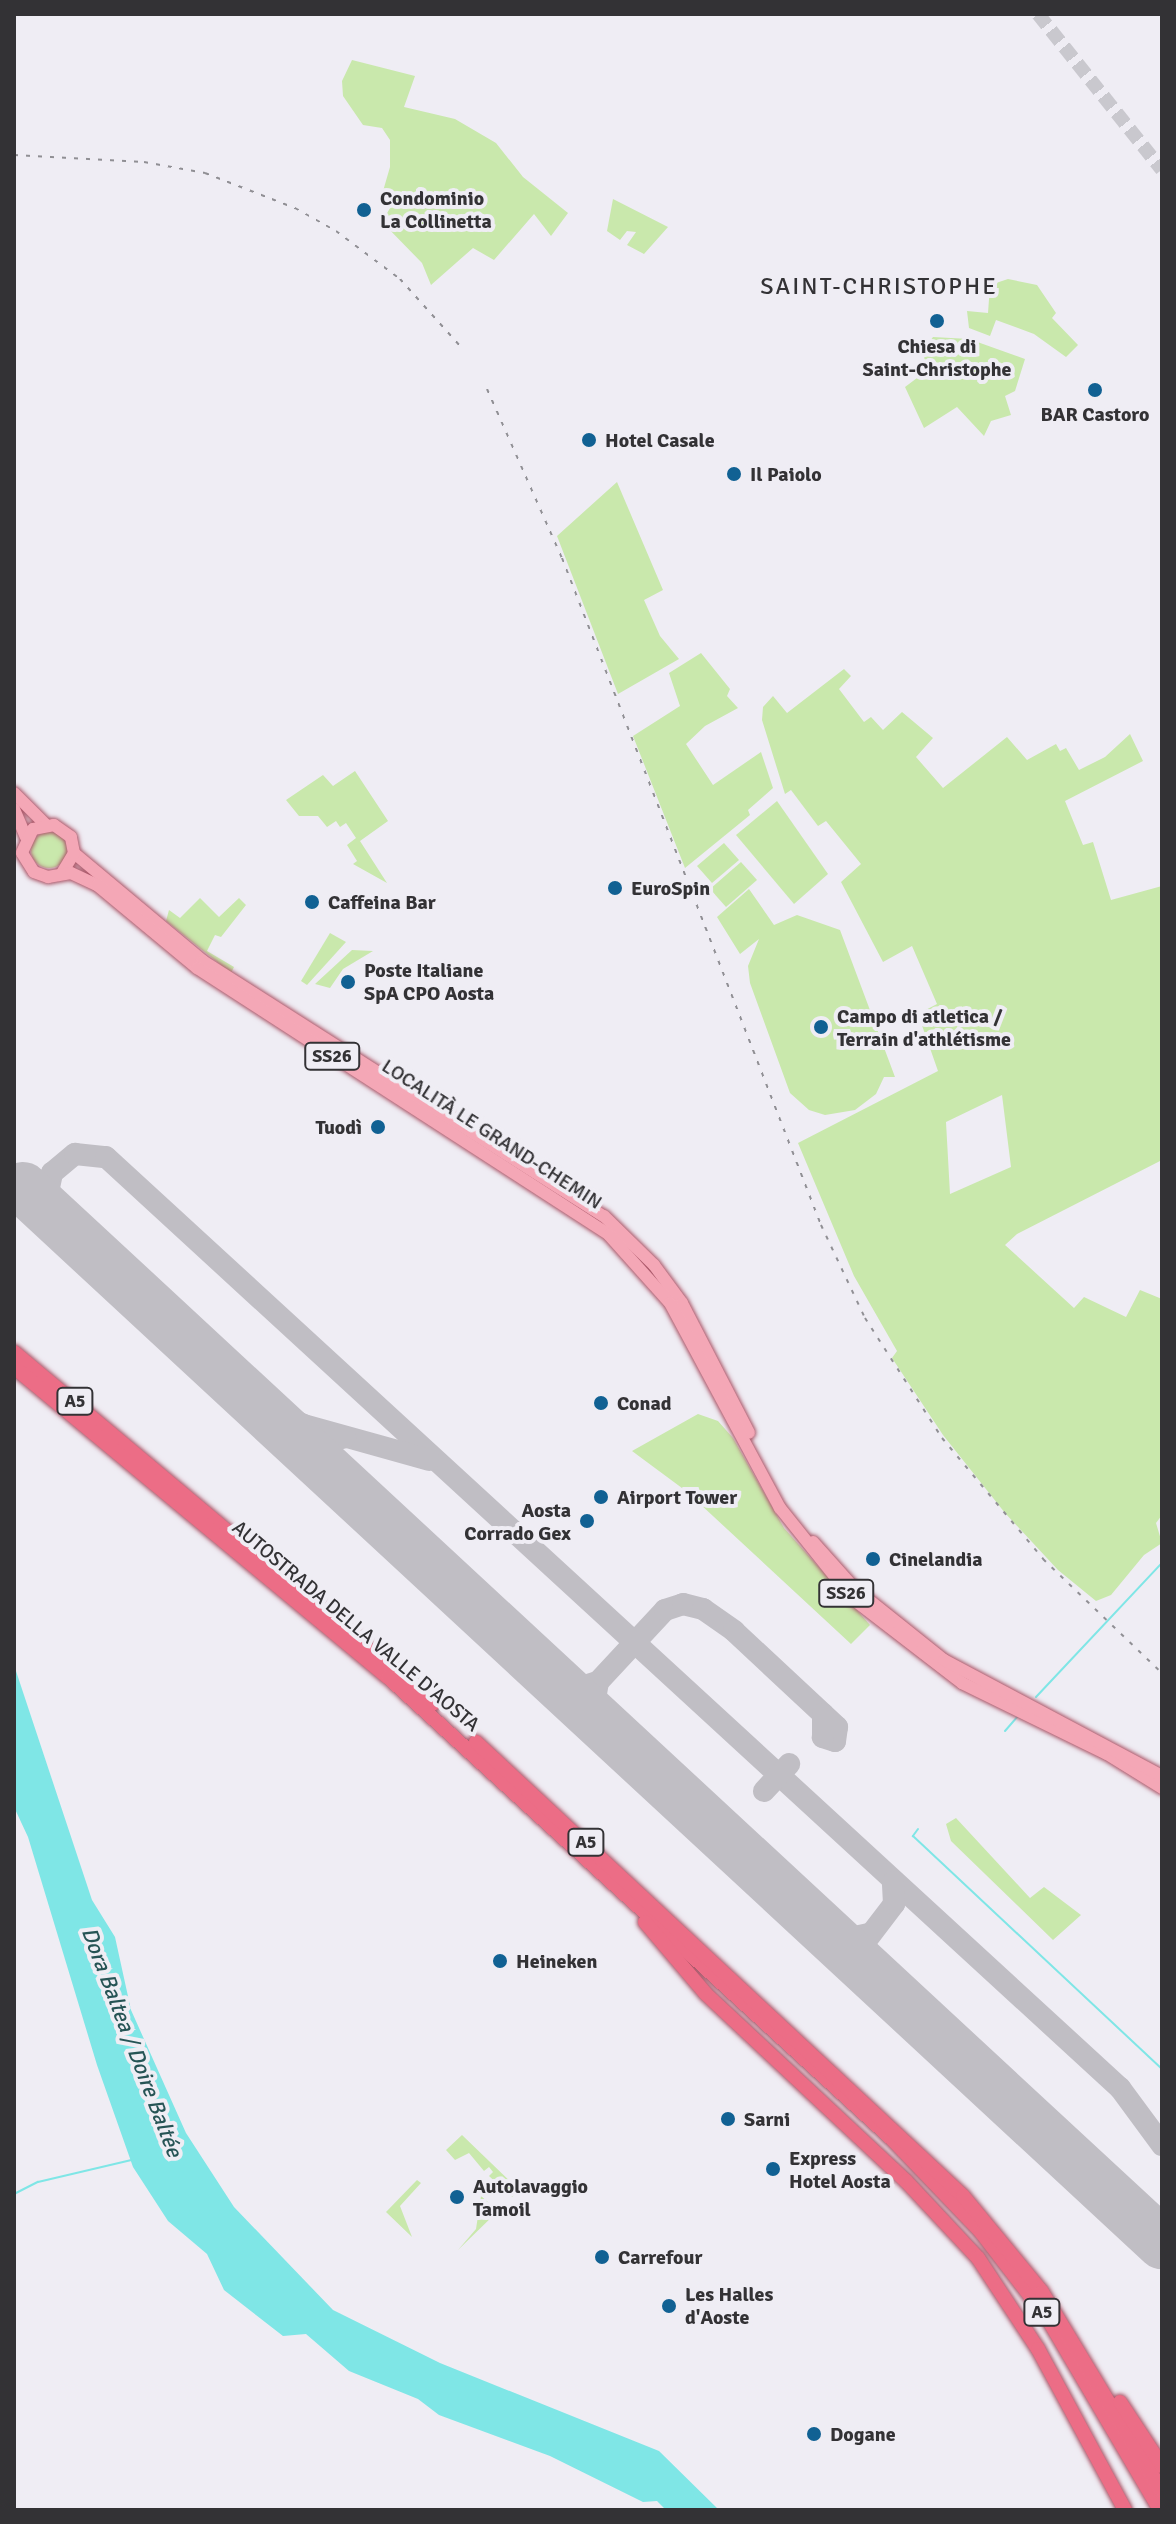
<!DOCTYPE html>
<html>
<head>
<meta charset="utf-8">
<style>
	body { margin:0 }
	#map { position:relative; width:1176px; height:2524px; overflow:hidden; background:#efedf4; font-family:Signika,sans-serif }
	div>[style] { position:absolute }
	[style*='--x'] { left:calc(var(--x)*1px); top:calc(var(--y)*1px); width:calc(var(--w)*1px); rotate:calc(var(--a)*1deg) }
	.green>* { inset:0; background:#c9e8ac }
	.round { border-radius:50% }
	.water>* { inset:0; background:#7fe6e6 }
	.stream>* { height:2px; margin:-1px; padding:0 1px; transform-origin:1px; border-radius:1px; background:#7fe6e6 }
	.taxiway>* { height:22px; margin:-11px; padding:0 11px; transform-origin:11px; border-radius:11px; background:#c0bec4 }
	.runway>* { height:52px; margin:-26px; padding:0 26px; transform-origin:26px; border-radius:26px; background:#c0bec4 }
	.highway-tunnel>* { height:14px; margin-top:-7px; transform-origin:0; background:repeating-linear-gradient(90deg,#c9c8ce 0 14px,transparent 0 21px) }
	.roads { filter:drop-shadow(0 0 2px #ab586a) drop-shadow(0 0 2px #ab586a) }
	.primary>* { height:12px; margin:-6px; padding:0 6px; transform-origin:6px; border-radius:6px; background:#f4a7b6 }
	.highway>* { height:14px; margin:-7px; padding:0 7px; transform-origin:7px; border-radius:7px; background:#ec6d86 }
	.rail>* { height:2px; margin-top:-1px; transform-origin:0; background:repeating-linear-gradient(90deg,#908f94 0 4px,transparent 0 12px) }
	.dots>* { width:22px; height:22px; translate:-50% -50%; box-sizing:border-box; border:4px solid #efedf4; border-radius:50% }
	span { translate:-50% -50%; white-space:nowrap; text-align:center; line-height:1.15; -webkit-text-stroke:8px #efedf4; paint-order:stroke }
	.shield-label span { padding:2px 6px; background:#efedf4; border:2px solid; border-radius:6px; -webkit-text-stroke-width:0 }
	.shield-label { font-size:18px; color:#333235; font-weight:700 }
	.poi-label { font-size:20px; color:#333235; font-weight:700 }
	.left { translate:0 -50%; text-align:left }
	.right { translate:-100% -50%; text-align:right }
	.street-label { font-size:20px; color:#333235 }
	.water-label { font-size:22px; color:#265455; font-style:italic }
	.quarter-label { font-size:24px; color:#333235; letter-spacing:2px }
	.frame { position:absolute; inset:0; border:16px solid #333235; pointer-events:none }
</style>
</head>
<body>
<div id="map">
	<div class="green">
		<div style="clip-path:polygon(352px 60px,415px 76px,404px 107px,455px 119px,496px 143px,523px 177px,568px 213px,551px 236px,534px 214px,494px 260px,473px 248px,431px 285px,422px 263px,382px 222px,390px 208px,381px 198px,390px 167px,390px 140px,382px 128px,363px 125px,343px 96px,342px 81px)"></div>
		<div style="clip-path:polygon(613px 199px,668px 227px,644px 254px,627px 245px,636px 232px,627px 231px,620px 240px,607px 231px)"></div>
		<div style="clip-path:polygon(1008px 279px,1037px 285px,1056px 313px,1052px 318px,1078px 345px,1066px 357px,1034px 334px,996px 320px,990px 336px,969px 328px,967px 311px,988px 313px,990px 285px)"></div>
		<div style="clip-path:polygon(933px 337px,969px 339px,1025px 359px,1015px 391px,1005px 396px,1011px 415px,991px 421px,984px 436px,957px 407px,924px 428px,905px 387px,925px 372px,924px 349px)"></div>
		<div style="clip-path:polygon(617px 482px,663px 590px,644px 600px,660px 636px,679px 659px,618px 694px,557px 536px)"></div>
		<div style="clip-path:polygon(701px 653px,730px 689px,727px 696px,738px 708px,705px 726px,686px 744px,713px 785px,761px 752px,773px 788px,748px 810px,750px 815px,685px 868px,633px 736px,680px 706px,669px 673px)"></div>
		<div style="clip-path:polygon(evenodd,844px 669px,851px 676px,839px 689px,864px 722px,871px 717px,883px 730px,902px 712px,933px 738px,916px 757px,943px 788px,1007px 737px,1027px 760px,1056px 744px,1060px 751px,1066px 748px,1079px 770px,1105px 757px,1130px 734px,1143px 761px,1065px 801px,1083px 845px,1093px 842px,1111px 900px,1162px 886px,1162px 1160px,1017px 1234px,1005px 1245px,1074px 1308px,1084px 1297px,1126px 1317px,1140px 1290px,1162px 1299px,1162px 1515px,1156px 1523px,1162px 1543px,1144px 1555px,1111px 1595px,1096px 1601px,1058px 1570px,1005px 1513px,943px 1435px,892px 1358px,897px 1351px,854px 1276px,798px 1143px,938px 1071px,918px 1014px,937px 1004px,912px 946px,883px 962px,841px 882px,861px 864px,826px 821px,818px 826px,791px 790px,785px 794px,762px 720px,763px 707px,773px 696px,787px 713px,844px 669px,1002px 1095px,1011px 1167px,950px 1194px,946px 1122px,1002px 1095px)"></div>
		<div style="clip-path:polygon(355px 771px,388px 821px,360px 841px,387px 883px,353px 864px,357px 861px,347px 845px,356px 838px,346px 823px,340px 827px,336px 821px,327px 827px,318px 816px,299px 816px,286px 800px,323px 775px,333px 786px)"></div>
		<div style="clip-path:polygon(777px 801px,828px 874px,794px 904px,736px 835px)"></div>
		<div class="round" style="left:31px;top:832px;width:36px;height:36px"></div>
		<div style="clip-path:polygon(724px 843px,739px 860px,712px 883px,697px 866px)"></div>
		<div style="clip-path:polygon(741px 862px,757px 880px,726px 907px,710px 889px)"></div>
		<div style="clip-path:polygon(749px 889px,774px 925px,797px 915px,840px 930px,895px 1077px,884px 1077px,876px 1094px,855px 1110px,825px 1115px,809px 1110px,790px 1093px,750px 983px,748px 966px,759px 939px,740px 954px,717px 917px)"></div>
		<div style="clip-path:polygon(200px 898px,219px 917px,239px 898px,246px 905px,221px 937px,215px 935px,207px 951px,234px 967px,231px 973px,166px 921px,169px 910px,180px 918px)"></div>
		<div style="clip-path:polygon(330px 933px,346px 942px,307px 985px,301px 981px)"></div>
		<div style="clip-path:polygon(352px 950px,373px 951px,343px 969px,330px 988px,315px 984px)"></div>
		<div style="clip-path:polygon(698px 1414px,718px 1421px,733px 1438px,784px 1528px,870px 1625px,851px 1644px,686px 1491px,632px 1451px)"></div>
		<div style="clip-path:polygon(956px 1818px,1030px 1898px,1044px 1887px,1081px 1915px,1053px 1940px,951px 1841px,946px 1824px)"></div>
		<div style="clip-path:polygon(462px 2135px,519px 2190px,512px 2197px,489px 2176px,493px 2172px,489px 2167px,484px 2171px,469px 2153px,455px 2160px,446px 2150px)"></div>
		<div style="clip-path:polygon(417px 2180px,421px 2183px,400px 2206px,412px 2237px,386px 2212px)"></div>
		<div style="clip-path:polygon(481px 2196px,498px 2211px,458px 2250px,476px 2229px)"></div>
	</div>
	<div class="water">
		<div style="clip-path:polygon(14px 1665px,92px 1900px,115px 1937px,131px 2010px,186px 2133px,234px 2207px,333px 2310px,440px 2363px,659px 2451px,719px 2510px,666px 2510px,657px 2501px,643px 2502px,550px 2456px,439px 2415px,418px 2399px,349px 2371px,306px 2334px,283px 2336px,224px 2290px,207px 2254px,168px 2221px,133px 2167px,97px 2065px,28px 1837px,14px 1807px)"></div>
	</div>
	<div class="stream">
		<div style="--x:1036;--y:1697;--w:184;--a:-46.8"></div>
		<div style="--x:1005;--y:1731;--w:18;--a:-49"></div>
		<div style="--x:918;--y:1829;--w:9;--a:126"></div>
		<div style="--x:913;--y:1836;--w:341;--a:43.1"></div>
		<div style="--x:14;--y:2194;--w:27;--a:-27"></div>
		<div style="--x:38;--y:2182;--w:96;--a:-13.3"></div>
	</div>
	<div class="taxiway">
		<div style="--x:62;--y:1224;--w:31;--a:-119"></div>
		<div style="--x:47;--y:1197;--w:25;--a:-78"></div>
		<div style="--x:52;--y:1173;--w:30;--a:-40"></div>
		<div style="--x:75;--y:1154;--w:31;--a:6"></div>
		<div style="--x:106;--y:1157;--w:1377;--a:42.56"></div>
		<div style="--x:1120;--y:2088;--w:71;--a:53.6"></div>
		<div style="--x:253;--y:1401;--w:56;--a:25.2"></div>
		<div style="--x:304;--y:1425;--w:130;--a:15.6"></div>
		<div style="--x:325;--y:1468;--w:10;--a:-119"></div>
		<div style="--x:320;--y:1459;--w:16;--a:-79"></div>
		<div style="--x:323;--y:1443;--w:23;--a:-15"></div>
		<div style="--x:598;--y:1682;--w:22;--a:100"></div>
		<div style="--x:594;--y:1704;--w:25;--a:64"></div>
		<div style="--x:558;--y:1684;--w:20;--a:11"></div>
		<div style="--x:578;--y:1688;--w:21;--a:-17"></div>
		<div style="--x:598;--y:1682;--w:98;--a:-47.1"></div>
		<div style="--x:665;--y:1610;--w:19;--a:-18"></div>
		<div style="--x:683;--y:1604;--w:21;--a:14"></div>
		<div style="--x:703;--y:1609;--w:38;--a:35"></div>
		<div style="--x:734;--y:1631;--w:141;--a:43"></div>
		<div style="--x:837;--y:1727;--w:14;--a:98"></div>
		<div style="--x:835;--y:1741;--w:13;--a:-162"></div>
		<div style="--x:823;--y:1737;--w:23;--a:-90"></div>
		<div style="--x:764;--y:1791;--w:37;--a:-47"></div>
		<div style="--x:824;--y:1930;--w:23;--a:23"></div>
		<div style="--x:845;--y:1939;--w:24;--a:-12"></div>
		<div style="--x:875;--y:1977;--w:36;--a:-106"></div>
		<div style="--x:865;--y:1942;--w:48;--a:-52.7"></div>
		<div style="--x:894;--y:1904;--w:22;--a:-93"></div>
		<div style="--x:1138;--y:2221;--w:28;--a:30"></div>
	</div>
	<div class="runway">
		<div style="--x:23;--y:1188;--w:1553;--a:42.81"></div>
	</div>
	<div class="highway-tunnel">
		<div style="--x:1038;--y:14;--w:199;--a:51.5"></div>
	</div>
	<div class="roads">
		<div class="primary">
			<div style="--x:14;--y:793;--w:44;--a:45"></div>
			<div style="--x:14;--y:809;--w:30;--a:67"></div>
			<div style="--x:74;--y:853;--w:168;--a:39.9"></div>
			<div style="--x:203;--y:961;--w:475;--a:32.5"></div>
			<div style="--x:604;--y:1216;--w:70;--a:44.4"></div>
			<div style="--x:654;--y:1265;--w:47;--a:53.6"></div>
			<div style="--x:682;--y:1303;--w:146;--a:62.7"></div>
			<div style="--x:62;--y:873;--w:23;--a:-59"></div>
			<div style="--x:74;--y:853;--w:16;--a:-101"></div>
			<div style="--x:71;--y:837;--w:21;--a:-145"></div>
			<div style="--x:54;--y:825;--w:21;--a:169"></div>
			<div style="--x:33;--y:829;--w:26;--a:115"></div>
			<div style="--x:22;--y:853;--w:22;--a:58"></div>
			<div style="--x:34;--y:872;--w:15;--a:20"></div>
			<div style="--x:48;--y:877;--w:23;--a:-10"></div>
			<div style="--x:71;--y:873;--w:29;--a:25"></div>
			<div style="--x:97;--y:885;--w:130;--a:39.7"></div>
			<div style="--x:197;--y:968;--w:491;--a:32.9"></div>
			<div style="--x:609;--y:1235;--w:91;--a:48.1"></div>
			<div style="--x:670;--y:1303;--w:233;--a:61.8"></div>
			<div style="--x:780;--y:1508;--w:117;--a:51.3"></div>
			<div style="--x:853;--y:1599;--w:138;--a:37.6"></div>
			<div style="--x:962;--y:1683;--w:161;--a:26.1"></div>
			<div style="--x:1107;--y:1754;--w:65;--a:31.7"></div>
			<div style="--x:813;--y:1542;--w:63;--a:48.2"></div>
			<div style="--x:855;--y:1589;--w:114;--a:38.6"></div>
			<div style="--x:944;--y:1660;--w:247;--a:28"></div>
		</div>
		<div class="highway">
			<div style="--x:14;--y:1352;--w:547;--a:40.03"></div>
			<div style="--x:14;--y:1367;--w:486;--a:39.7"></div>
			<div style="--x:388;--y:1677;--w:682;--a:42.51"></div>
			<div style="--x:891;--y:2138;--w:130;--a:46.2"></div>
			<div style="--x:981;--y:2232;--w:110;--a:52.4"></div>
			<div style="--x:1048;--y:2319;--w:221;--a:59.6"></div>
			<div style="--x:476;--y:1742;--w:666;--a:42.99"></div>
			<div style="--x:963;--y:2196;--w:124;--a:50.5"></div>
			<div style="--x:1042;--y:2292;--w:232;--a:58.9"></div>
			<div style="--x:645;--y:1922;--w:94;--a:49.7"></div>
			<div style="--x:706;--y:1994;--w:274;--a:43.1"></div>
			<div style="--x:906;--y:2181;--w:105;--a:46.9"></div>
			<div style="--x:978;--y:2258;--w:109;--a:56.6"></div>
			<div style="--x:1038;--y:2349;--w:183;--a:61.6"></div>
			<div style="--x:1120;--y:2402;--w:77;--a:56.7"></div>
		</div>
	</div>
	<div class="rail">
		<div style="--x:14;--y:155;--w:130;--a:3.1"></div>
		<div style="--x:144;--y:162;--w:62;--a:10.2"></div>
		<div style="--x:205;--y:173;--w:97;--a:21.3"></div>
		<div style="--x:295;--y:208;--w:47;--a:29.3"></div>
		<div style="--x:336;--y:231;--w:80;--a:36.9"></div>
		<div style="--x:400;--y:279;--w:93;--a:48.1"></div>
		<div style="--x:487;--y:389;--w:185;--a:66.1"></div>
		<div style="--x:562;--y:558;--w:716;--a:68.78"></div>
		<div style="--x:821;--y:1225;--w:103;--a:64.7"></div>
		<div style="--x:865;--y:1318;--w:143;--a:57.3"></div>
		<div style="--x:942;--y:1438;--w:158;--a:50.1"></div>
		<div style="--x:1043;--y:1559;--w:165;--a:43.8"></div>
	</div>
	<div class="dots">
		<div style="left:364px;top:210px;background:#116193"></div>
		<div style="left:937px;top:321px;background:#116193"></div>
		<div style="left:1095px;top:390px;background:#116193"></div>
		<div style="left:589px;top:440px;background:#116193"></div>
		<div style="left:734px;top:474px;background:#116193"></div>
		<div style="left:615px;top:888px;background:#116193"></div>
		<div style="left:312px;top:902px;background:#116193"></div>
		<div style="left:348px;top:982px;background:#116193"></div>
		<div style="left:821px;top:1027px;background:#116193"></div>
		<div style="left:378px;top:1127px;background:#116193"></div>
		<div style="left:601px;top:1403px;background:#116193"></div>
		<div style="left:601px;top:1497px;background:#116193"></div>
		<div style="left:587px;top:1521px;background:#116193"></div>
		<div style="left:873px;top:1559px;background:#116193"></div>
		<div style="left:500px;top:1961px;background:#116193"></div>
		<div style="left:728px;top:2119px;background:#116193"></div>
		<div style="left:773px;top:2169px;background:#116193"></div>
		<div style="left:457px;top:2197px;background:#116193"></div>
		<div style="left:602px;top:2257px;background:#116193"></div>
		<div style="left:669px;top:2306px;background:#116193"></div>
		<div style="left:814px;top:2434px;background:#116193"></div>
	</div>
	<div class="shield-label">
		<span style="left:332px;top:1056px">SS26</span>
		<span style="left:75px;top:1401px">A5</span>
		<span style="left:846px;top:1593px">SS26</span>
		<span style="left:586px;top:1842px">A5</span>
		<span style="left:1042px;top:2312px">A5</span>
	</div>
	<div class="poi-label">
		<span class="left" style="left:380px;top:210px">Condominio<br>La Collinetta</span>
		<span style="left:937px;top:358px">Chiesa di<br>Saint-Christophe</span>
		<span style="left:1095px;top:414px">BAR Castoro</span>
		<span class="left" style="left:605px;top:440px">Hotel Casale</span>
		<span class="left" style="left:750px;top:474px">Il Paiolo</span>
		<span class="left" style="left:631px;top:888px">EuroSpin</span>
		<span class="left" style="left:328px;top:902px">Caffeina Bar</span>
		<span class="left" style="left:364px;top:982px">Poste Italiane<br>SpA CPO Aosta</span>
		<span class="left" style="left:837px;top:1028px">Campo di atletica /<br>Terrain d'athlétisme</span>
		<span class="right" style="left:362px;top:1127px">Tuodì</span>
		<span class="left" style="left:617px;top:1403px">Conad</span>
		<span class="left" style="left:617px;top:1497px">Airport Tower</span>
		<span class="right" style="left:571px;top:1522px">Aosta<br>Corrado Gex</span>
		<span class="left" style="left:889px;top:1559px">Cinelandia</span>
		<span class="left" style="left:516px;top:1961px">Heineken</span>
		<span class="left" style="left:744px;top:2119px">Sarni</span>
		<span class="left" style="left:789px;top:2170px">Express<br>Hotel Aosta</span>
		<span class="left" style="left:473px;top:2198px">Autolavaggio<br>Tamoil</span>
		<span class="left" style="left:618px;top:2257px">Carrefour</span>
		<span class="left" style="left:685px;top:2306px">Les Halles<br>d'Aoste</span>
		<span class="left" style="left:830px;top:2434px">Dogane</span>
	</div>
	<div class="street-label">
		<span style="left:492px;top:1134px;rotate:33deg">LOCALITÀ LE GRAND-CHEMIN</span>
		<span style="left:356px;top:1626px;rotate:40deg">AUTOSTRADA DELLA VALLE D'AOSTA</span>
	</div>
	<div class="water-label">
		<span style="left:132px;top:2042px;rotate:69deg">Dora Baltea / Doire Baltée</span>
	</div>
	<div class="quarter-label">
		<span style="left:879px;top:287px">SAINT-CHRISTOPHE</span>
	</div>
	<div class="frame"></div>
</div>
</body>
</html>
